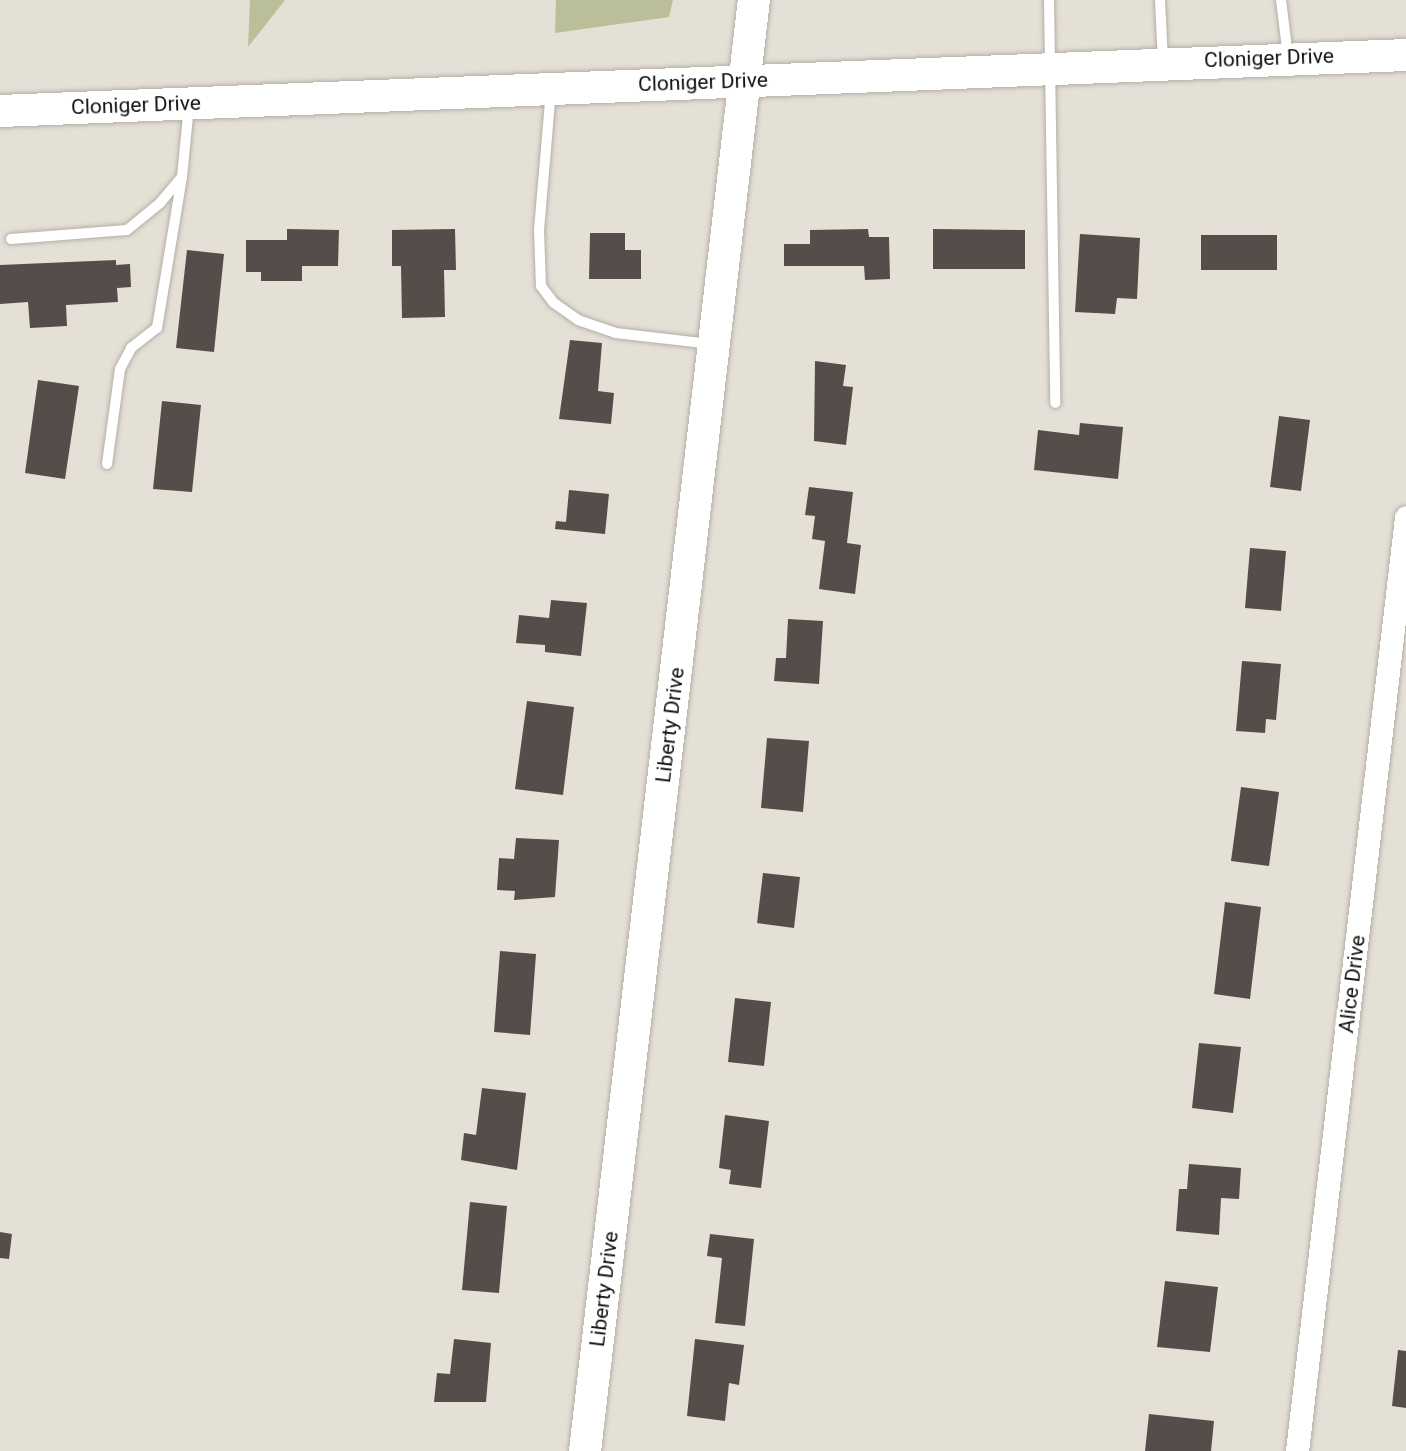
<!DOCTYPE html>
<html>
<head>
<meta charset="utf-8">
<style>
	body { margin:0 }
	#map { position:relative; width:1406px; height:1451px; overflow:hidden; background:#e5e0d6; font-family:Roboto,sans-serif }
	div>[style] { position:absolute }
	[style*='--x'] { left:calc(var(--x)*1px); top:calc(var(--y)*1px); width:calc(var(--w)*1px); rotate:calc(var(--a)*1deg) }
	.green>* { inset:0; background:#babf99 }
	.building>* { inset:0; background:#564c4a }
	.roads { filter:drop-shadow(0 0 2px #b4afa6) drop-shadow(0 0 2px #b4afa6) }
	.lane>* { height:10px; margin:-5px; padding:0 5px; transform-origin:5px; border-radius:5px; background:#fff }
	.street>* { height:23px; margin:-11.5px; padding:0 11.5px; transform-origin:11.5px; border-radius:11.5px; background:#fff }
	.secondary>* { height:32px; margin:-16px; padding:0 16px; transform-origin:16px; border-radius:16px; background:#fff }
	span { translate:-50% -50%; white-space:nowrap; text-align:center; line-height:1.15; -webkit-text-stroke:7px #fff; paint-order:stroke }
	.street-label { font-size:21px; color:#13110e }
</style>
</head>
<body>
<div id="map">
	<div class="green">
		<div style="clip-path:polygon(250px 0,285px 0,248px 47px)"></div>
		<div style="clip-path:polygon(556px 0,673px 0,669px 17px,555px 33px)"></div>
	</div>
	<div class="building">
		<div style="clip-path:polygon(287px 229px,339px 230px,338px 266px,302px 266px,302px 281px,261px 281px,261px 272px,246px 272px,246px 240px,287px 240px)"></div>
		<div style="clip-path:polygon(455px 229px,456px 270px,444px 270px,445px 317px,402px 318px,401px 266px,392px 266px,392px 230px)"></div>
		<div style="clip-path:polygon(868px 229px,869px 237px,889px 237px,890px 279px,865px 280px,864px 266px,784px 266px,784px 244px,810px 244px,810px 230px)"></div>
		<div style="clip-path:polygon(933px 229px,1025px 230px,1025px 269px,933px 269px)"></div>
		<div style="clip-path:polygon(590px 233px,625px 233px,625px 250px,641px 250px,641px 279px,589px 279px)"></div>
		<div style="clip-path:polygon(1080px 234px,1140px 238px,1137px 299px,1117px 298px,1115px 314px,1075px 312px)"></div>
		<div style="clip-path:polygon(1201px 235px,1277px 235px,1277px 270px,1201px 270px)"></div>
		<div style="clip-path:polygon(187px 250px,224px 254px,214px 352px,176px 348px)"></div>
		<div style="clip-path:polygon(116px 260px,116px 265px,130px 264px,131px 287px,117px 288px,118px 302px,66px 305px,67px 326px,30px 328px,28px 302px,0 304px,0 265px)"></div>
		<div style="clip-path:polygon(570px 340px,602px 343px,598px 391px,614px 393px,611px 424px,559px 419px)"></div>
		<div style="clip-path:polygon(815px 361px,846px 365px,843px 386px,853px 387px,846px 445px,814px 441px)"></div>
		<div style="clip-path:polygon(38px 380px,79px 386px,65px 479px,25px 473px)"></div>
		<div style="clip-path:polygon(162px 401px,201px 405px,192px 492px,153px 489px)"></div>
		<div style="clip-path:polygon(1279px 416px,1310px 420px,1301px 491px,1270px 487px)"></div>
		<div style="clip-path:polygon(1080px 423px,1123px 427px,1118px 479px,1034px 470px,1038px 430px,1079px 435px)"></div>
		<div style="clip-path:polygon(809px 487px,853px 492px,847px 543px,861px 545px,855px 594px,819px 589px,825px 541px,812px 539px,815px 516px,805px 515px)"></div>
		<div style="clip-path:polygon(569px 490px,609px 494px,605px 534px,555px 529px,556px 521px,566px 522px)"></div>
		<div style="clip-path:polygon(1250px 548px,1286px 551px,1281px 611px,1245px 608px)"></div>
		<div style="clip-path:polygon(551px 600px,587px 603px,581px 656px,545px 652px,545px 645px,516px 643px,519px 615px,549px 618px)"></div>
		<div style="clip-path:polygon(788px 619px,823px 621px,819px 684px,774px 681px,776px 658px,786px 658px)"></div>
		<div style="clip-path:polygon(1242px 661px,1281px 664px,1276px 720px,1266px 719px,1265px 733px,1236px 731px)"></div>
		<div style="clip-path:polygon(527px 701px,574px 707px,563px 795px,515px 789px)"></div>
		<div style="clip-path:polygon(767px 738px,809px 741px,803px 812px,761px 808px)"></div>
		<div style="clip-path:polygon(1241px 787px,1279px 792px,1269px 866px,1231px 861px)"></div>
		<div style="clip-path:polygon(516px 838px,559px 840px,555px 897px,514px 900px,515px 891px,497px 890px,499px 858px,514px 859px)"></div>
		<div style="clip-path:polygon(763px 873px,800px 877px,794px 928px,757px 923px)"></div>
		<div style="clip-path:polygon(1225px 902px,1261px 907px,1250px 999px,1214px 994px)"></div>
		<div style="clip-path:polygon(500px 951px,536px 954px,530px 1035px,494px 1032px)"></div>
		<div style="clip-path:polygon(735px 998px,771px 1002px,764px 1066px,728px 1062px)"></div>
		<div style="clip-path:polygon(1199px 1043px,1241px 1047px,1233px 1113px,1192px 1108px)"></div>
		<div style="clip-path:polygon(482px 1088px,526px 1093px,517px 1170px,461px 1160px,464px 1133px,476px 1135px)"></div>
		<div style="clip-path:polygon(725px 1115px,769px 1121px,761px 1188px,729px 1184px,731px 1170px,719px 1168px)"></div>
		<div style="clip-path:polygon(1189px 1164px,1241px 1168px,1239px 1199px,1221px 1198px,1219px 1235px,1176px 1231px,1179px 1189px,1187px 1189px)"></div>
		<div style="clip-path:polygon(470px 1202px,507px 1206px,499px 1293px,462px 1290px)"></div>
		<div style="clip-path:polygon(0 1232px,12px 1234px,9px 1259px,0 1258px)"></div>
		<div style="clip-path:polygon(710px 1234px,754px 1239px,745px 1326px,715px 1323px,722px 1258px,707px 1256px)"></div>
		<div style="clip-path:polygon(1165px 1281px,1218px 1287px,1210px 1352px,1157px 1347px)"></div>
		<div style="clip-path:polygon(454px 1339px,491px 1343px,486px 1402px,434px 1402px,437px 1373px,450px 1374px)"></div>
		<div style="clip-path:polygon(695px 1339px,744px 1345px,739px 1385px,729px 1383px,725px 1421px,687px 1416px)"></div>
		<div style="clip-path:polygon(1398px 1350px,1406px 1351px,1406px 1408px,1392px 1406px)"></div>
		<div style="clip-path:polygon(1149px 1414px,1214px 1421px,1211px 1451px,1145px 1451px)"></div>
	</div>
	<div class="roads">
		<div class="lane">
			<div style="--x:1049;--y:0;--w:403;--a:89.1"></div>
			<div style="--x:1160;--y:0;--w:62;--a:87.2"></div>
			<div style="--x:1281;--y:0;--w:56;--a:82.9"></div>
			<div style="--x:551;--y:90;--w:141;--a:94.9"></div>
			<div style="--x:539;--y:230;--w:56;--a:88"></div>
			<div style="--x:541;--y:286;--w:21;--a:53"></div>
			<div style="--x:554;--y:303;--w:29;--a:35"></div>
			<div style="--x:578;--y:320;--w:40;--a:18.9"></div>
			<div style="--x:616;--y:333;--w:96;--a:6.6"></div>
			<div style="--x:11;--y:239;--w:116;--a:-4.4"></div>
			<div style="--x:127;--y:230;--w:43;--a:-39.3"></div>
			<div style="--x:160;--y:203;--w:34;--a:-50"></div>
			<div style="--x:182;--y:177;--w:71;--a:-84.4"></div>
			<div style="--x:107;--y:464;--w:96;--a:-82.2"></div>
			<div style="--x:120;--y:369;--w:24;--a:-62"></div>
			<div style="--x:131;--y:348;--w:33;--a:-38"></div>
			<div style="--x:157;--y:328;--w:153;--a:-80.6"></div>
		</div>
		<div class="street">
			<div style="--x:1297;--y:1451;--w:940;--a:-83.34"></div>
		</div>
		<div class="secondary">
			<div style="--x:0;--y:111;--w:1407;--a:-2.28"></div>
			<div style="--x:585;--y:1451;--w:1461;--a:-83.36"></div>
		</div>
	</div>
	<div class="street-label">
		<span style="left:1269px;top:58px;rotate:-2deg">Cloniger Drive</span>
		<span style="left:703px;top:82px;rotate:-2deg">Cloniger Drive</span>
		<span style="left:136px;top:105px;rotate:-2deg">Cloniger Drive</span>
		<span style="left:670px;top:725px;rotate:-83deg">Liberty Drive</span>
		<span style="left:1352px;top:984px;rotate:-83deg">Alice Drive</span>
		<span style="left:604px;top:1289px;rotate:-83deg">Liberty Drive</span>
	</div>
</div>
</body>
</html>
